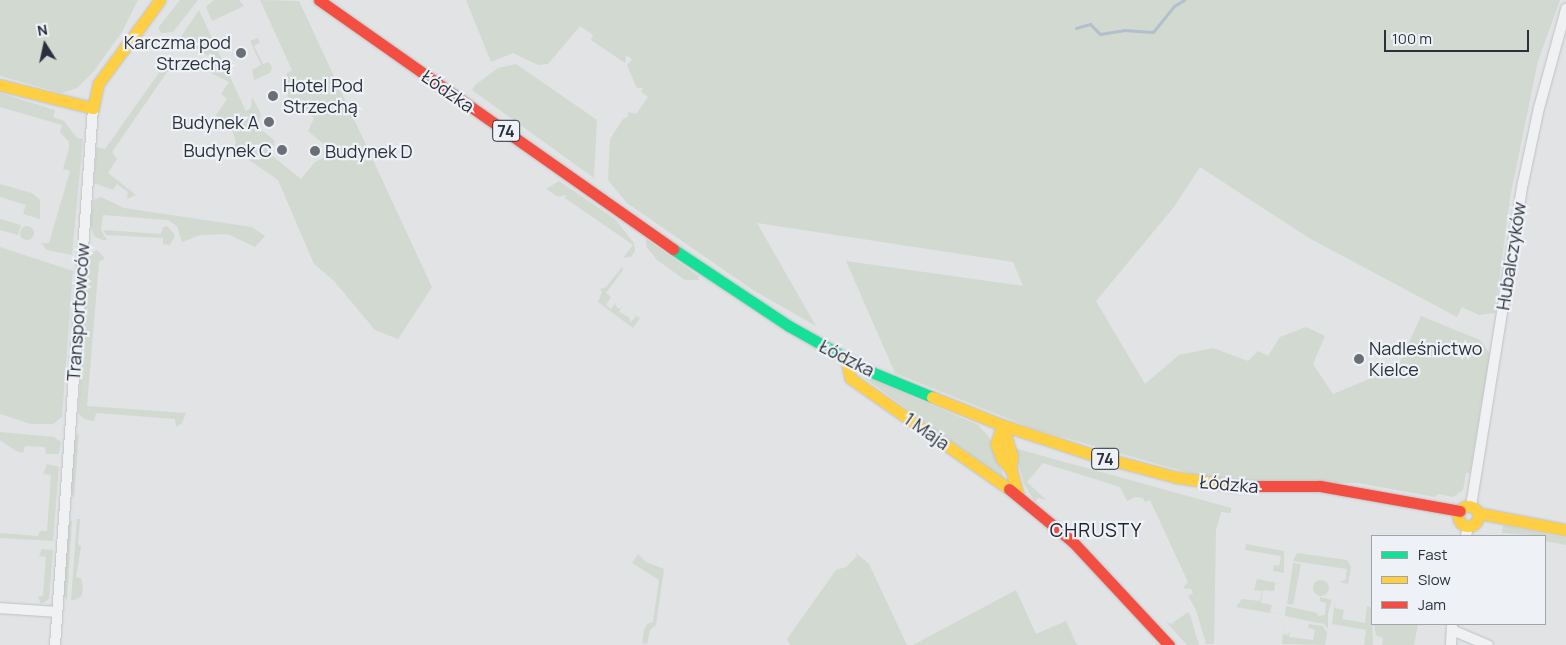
<!DOCTYPE html>
<html>
<head>
<meta charset="utf-8">
<style>
	body { margin:0 }
	#map { position:relative; width:1566px; height:645px; overflow:hidden; background:#e1e3e5; font-family:Manrope,sans-serif }
	div>[style] { position:absolute }
	[style*='--x'] { left:calc(var(--x)*1px); top:calc(var(--y)*1px); width:calc(var(--w)*1px); rotate:calc(var(--a)*1deg) }
	.green>* { inset:0; background:#d2d9d1 }
	.round { border-radius:50% }
	.stream>* { height:3px; margin:-1.5px; padding:0 1.5px; transform-origin:1.5px; border-radius:1.5px; background:#b2bfcd }
	.roads { filter:drop-shadow(0 0 1px #bfc1c3) drop-shadow(0 0 1px #bfc1c3) }
	.street>* { height:10px; margin:-5px; padding:0 5px; transform-origin:5px; border-radius:5px; background:#f0f1f2 }
	.fast>* { height:11px; margin:-5.5px; padding:0 5.5px; transform-origin:5.5px; border-radius:5.5px; background:#16e098 }
	.slow>* { height:11px; margin:-5.5px; padding:0 5.5px; transform-origin:5.5px; border-radius:5.5px; background:#ffcf43 }
	.slow>.ring { margin:-5.5px; padding:0; box-sizing:content-box; background:none; border:11px solid #ffcf43; border-radius:50% }
	.jam>* { height:11px; margin:-5.5px; padding:0 5.5px; transform-origin:5.5px; border-radius:5.5px; background:#f24e42 }
	.dots>* { width:14px; height:14px; translate:-50% -50%; box-sizing:border-box; border:2px solid #eef1f5; border-radius:50% }
	span { translate:-50% -50%; white-space:nowrap; text-align:center; line-height:1.15; -webkit-text-stroke:4.5px #eef1f5; paint-order:stroke }
	.shield-label span { padding:1px 4px; background:#eef1f5; border:1px solid; border-radius:4px; -webkit-text-stroke-width:0 }
	.shield-label { font-size:16px; color:#2a303c; font-weight:700 }
	.poi-label { font-size:18px; color:#2a303c }
	.right { translate:-100% -50%; text-align:right }
	.left { translate:0 -50%; text-align:left }
	.street-label { font-size:18px; color:#2a303c }
	.neighbourhood-label { font-size:19px; color:#1c212d; letter-spacing:1px }
	.legend { position:absolute; left:1371px; top:535px; width:175px; height:90px; box-sizing:border-box; background:#eef1f5; border:1px solid #a0a4ab; margin:0; padding:6px 9px; list-style:none; font-size:15px; color:#2a303c }
	.legend li { display:flex; align-items:center; gap:10px; height:25px }
	.legend b { width:25px; border:1px solid #a0a4ab }
	.north { position:absolute; left:20px; top:20px; width:50px; height:50px; -webkit-text-stroke:4px #eef1f5; paint-order:stroke; rotate:350deg; font-size:14px; font-weight:700; line-height:20px; text-align:center; color:#2a303c }
	.north::after { content:''; display:block; margin:auto; width:18px; height:22px; background:#2a303c; clip-path:polygon(50% 0,100% 100%,50% 72%,0 100%) }
	.scale { position:absolute; left:1384px; top:30px; width:145px; height:22px; box-sizing:border-box; border:2px solid #2a303c; border-top:0; padding-left:6px; font-size:15px; line-height:18px; white-space:nowrap; color:#2a303c; -webkit-text-stroke:4px #eef1f5; paint-order:stroke }
</style>
</head>
<body>
<div id="map">
	<div class="green">
		<div style="clip-path:polygon(0 0,138px 0,122px 32px,94px 71px,77px 88px,61px 93px,0 76px)"></div>
		<div style="clip-path:polygon(180px 0,198px 0,173px 32px,161px 33px,158px 28px)"></div>
		<div style="clip-path:polygon(214px 0,239px 0,244px 6px,212px 21px,206px 7px)"></div>
		<div style="clip-path:polygon(260px 0,299px 1px,432px 287px,398px 339px,375px 330px,334px 281px,314px 264px,278px 180px,233px 149px,236px 143px,233px 132px,214px 118px,227px 99px,221px 94px,229px 82px,207px 71px,217px 58px,210px 53px,208px 56px,188px 42px,184px 46px,176px 44px,199px 10px,256px 133px,246px 111px,251px 108px,252px 97px,261px 114px,257px 126px,275px 141px,270px 154px,301px 179px,315px 162px,325px 157px,323px 152px,327px 147px,308px 131px,314px 118px,289px 98px,282px 84px,289px 80px,286px 74px,292px 70px)"></div>
		<div style="clip-path:polygon(466px 0,1560px 0,1538px 61px,1510px 198px,1495px 313px,1479px 315px,1462px 307px,1457px 317px,1309px 238px,1200px 167px,1174px 207px,1096px 301px,1145px 384px,1179px 355px,1213px 348px,1248px 361px,1258px 351px,1268px 356px,1280px 337px,1306px 327px,1325px 336px,1313px 364px,1333px 394px,1393px 369px,1400px 362px,1421px 316px,1480px 340px,1490px 354px,1470px 473px,1466px 473px,1463px 490px,1453px 497px,1438px 494px,1435px 497px,1358px 483px,1234px 482px,1193px 474px,1034px 429px,895px 373px,846px 261px,1023px 286px,1013px 262px,757px 223px,816px 326px,753px 290px,627px 203px,608px 180px,610px 139px,623px 119px,628px 117px,628px 112px,636px 114px,648px 97px,641px 92px,643px 88px,637px 88px,635px 84px,627px 65px,632px 60px,630px 57px,626px 56px,625px 63px,591px 40px,593px 35px,580px 26px,548px 64px,538px 65px,513px 53px,491px 62px)"></div>
		<div style="clip-path:polygon(258px 38px,260px 42px,254px 46px,263px 64px,269px 62px,272px 68px,270px 73px,254px 80px,252px 70px,261px 65px,250px 41px)"></div>
		<div style="clip-path:polygon(173px 53px,174px 62px,112px 152px,117px 159px,108px 173px,136px 195px,127px 199px,128px 192px,117px 184px,113px 190px,94px 183px,96px 147px,105px 149px)"></div>
		<div style="clip-path:polygon(516px 64px,597px 120px,594px 178px,472px 90px,475px 85px,498px 68px)"></div>
		<div style="clip-path:polygon(0 93px,55px 110px,53px 117px,64px 121px,77px 138px,83px 139px,72px 255px,47px 250px,41px 243px,49px 243px,70px 171px,63px 169px,69px 148px,69px 142px,60px 132px,62px 125px,0 107px)"></div>
		<div style="clip-path:polygon(559px 181px,615px 219px,634px 243px,635px 251px,631px 257px,623px 258px,633px 245px,565px 198px,566px 195px,558px 197px,546px 189px)"></div>
		<div style="clip-path:polygon(0 184px,32px 193px,40px 200px,40px 219px,23px 214px,26px 205px,0 197px)"></div>
		<div style="clip-path:polygon(101px 197px,124px 208px,252px 227px,265px 236px,255px 247px,228px 234px,200px 235px,182px 242px,177px 226px,168px 220px,103px 215px,101px 230px,107px 240px,102px 240px,94px 236px,90px 223px,93px 200px)"></div>
		<div style="clip-path:polygon(0 219px,21px 225px,18px 235px,0 230px)"></div>
		<div class="round" style="left:20px;top:226px;width:14px;height:14px"></div>
		<div style="clip-path:polygon(167px 226px,175px 235px,170px 245px,163px 244px,163px 238px,106px 235px,103px 230px,161px 234px,163px 227px)"></div>
		<div style="clip-path:polygon(646px 239px,698px 276px,699px 280px,685px 280px,657px 260px,646px 246px)"></div>
		<div style="clip-path:polygon(0 247px,73px 271px,62px 417px,53px 424px,31px 424px,0 414px)"></div>
		<div style="clip-path:polygon(97px 250px,105px 258px,99px 262px,87px 406px,186px 413px,182px 423px,176px 427px,175px 419px,96px 413px,94px 421px,84px 419px,78px 413px,88px 255px)"></div>
		<div style="clip-path:polygon(622px 267px,623px 270px,606px 293px,611px 297px,606px 305px,611px 309px,617px 301px,615px 305px,619px 309px,623px 305px,619px 312px,629px 317px,631px 322px,636px 316px,632px 313px,640px 318px,633px 328px,598px 302px,602px 292px,600px 289px,606px 287px)"></div>
		<div style="clip-path:polygon(859px 374px,978px 425px,989px 437px,1005px 480px)"></div>
		<div style="clip-path:polygon(0 432px,54px 437px,61px 442px,59px 454px,46px 454px,45px 447px,25px 446px,23px 453px,16px 451px,0 440px)"></div>
		<div style="clip-path:polygon(79px 433px,74px 499px,71px 491px,74px 440px)"></div>
		<div style="clip-path:polygon(1014px 448px,1231px 508px,1231px 513px,1221px 512px,1216px 530px,1214px 644px,1206px 644px,1196px 610px,1188px 596px,1193px 593px,1191px 589px,1183px 588px,1188px 582px,1150px 500px,1145px 502px,1143px 498px,1136px 497px,1127px 501px,1120px 487px,1043px 463px,1027px 482px,1046px 500px,1038px 498px,1035px 502px,1024px 484px)"></div>
		<div style="clip-path:polygon(47px 464px,59px 467px,53px 541px,0 538px,0 533px,38px 536px,40px 531px,47px 531px,51px 475px,43px 474px)"></div>
		<div style="clip-path:polygon(77px 519px,80px 519px,78px 544px,81px 547px,76px 577px,81px 578px,83px 589px,81px 597px,71px 601px)"></div>
		<div style="clip-path:polygon(72px 520px,67px 600px,63px 595px,68px 525px)"></div>
		<div style="clip-path:polygon(1503px 525px,1566px 538px,1566px 545px,1545px 541px,1545px 536px,1502px 533px)"></div>
		<div style="clip-path:polygon(1246px 544px,1284px 551px,1284px 573px,1273px 571px,1274px 565px,1279px 566px,1281px 556px,1245px 550px)"></div>
		<div style="clip-path:polygon(42px 549px,53px 550px,49px 599px,41px 604px,38px 597px,43px 596px,46px 557px,39px 556px)"></div>
		<div style="clip-path:polygon(855px 552px,869px 564px,907px 645px,790px 645px,787px 639px,836px 570px,846px 567px,857px 556px)"></div>
		<div style="clip-path:polygon(1297px 553px,1347px 560px,1351px 567px,1348px 584px,1340px 582px,1346px 579px,1347px 569px,1293px 561px)"></div>
		<div style="clip-path:polygon(638px 554px,646px 562px,664px 569px,656px 625px,650px 630px,647px 644px,642px 643px,644px 630px,647px 624px,653px 622px,659px 580px,632px 563px)"></div>
		<div style="clip-path:polygon(1293px 563px,1301px 564px,1293px 605px,1287px 604px)"></div>
		<div style="clip-path:polygon(1257px 579px,1282px 584px,1275px 583px,1274px 591px,1263px 590px,1261px 603px,1272px 605px,1270px 612px,1277px 614px,1236px 607px,1242px 599px,1260px 601px,1262px 591px,1254px 590px)"></div>
		<div class="round" style="left:1313px;top:580px;width:16px;height:16px"></div>
		<div style="clip-path:polygon(1016px 590px,1036px 634px,1066px 621px,1077px 645px,913px 645px)"></div>
		<div style="clip-path:polygon(1320px 597px,1332px 600px,1328px 613px,1328px 629px,1324px 624px,1285px 616px,1286px 606px,1317px 613px,1318px 616px,1325px 615px,1326px 603px,1320px 601px)"></div>
		<div style="clip-path:polygon(1335px 600px,1335px 608px,1344px 610px,1342px 619px,1365px 623px,1367px 606px,1372px 608px,1373px 645px,1364px 645px,1366px 630px,1332px 624px)"></div>
		<div style="clip-path:polygon(1188px 612px,1190px 615px,1199px 645px,1187px 645px,1166px 622px,1171px 624px)"></div>
		<div style="clip-path:polygon(1284px 619px,1283px 634px,1288px 635px,1290px 630px,1289px 637px,1313px 640px,1315px 630px,1308px 628px,1309px 624px,1323px 626px,1327px 633px,1325px 645px,1282px 644px)"></div>
		<div style="clip-path:polygon(1374px 624px,1418px 624px,1414px 645px,1382px 645px,1383px 638px,1376px 635px)"></div>
	</div>
	<div class="stream">
		<div style="--x:1076;--y:28;--w:15;--a:-16"></div>
		<div style="--x:1090;--y:24;--w:14;--a:45"></div>
		<div style="--x:1100;--y:34;--w:24;--a:-9"></div>
		<div style="--x:1124;--y:30;--w:29;--a:4"></div>
		<div style="--x:1153;--y:32;--w:33;--a:-51"></div>
		<div style="--x:1174;--y:6;--w:12;--a:-31"></div>
	</div>
	<div class="roads">
		<div class="street">
			<div style="--x:1471;--y:506;--w:327;--a:-80.9"></div>
			<div style="--x:1523;--y:183;--w:77;--a:-78"></div>
			<div style="--x:1539;--y:108;--w:103;--a:-74.7"></div>
			<div style="--x:1466;--y:536;--w:10;--a:-79"></div>
			<div style="--x:0;--y:608;--w:57;--a:4"></div>
			<div style="--x:1452;--y:630;--w:39;--a:23"></div>
			<div style="--x:55;--y:645;--w:538;--a:-85.95"></div>
			<div style="--x:1451;--y:645;--w:19;--a:-87"></div>
		</div>
		<div class="fast">
			<div style="--x:673;--y:249;--w:139;--a:33.6"></div>
			<div style="--x:789;--y:326;--w:92;--a:29.4"></div>
			<div style="--x:869;--y:371;--w:68;--a:22.4"></div>
		</div>
		<div class="slow">
			<div style="--x:0;--y:85;--w:96;--a:13.9"></div>
			<div style="--x:93;--y:108;--w:25;--a:-78"></div>
			<div style="--x:98;--y:84;--w:104;--a:-53.6"></div>
			<div style="--x:846;--y:360;--w:18;--a:77"></div>
			<div style="--x:850;--y:378;--w:194;--a:34.9"></div>
			<div style="--x:932;--y:397;--w:75;--a:21.8"></div>
			<div style="--x:1002;--y:425;--w:96;--a:18.2"></div>
			<div style="--x:1093;--y:455;--w:85;--a:15"></div>
			<div style="--x:1175;--y:477;--w:59;--a:8.8"></div>
			<div style="--x:1002;--y:425;--w:32;--a:72"></div>
			<div style="--x:1012;--y:455;--w:15;--a:94"></div>
			<div style="--x:1011;--y:470;--w:26;--a:74"></div>
			<div style="--x:1002;--y:425;--w:20;--a:108"></div>
			<div style="--x:996;--y:444;--w:15;--a:70"></div>
			<div style="--x:1001;--y:458;--w:16;--a:50"></div>
			<div class="ring" style="left:1458px;top:506px;width:9px;height:9px"></div>
			<div style="--x:1478;--y:513;--w:90;--a:10.9"></div>
		</div>
		<div class="jam">
			<div style="--x:319;--y:0;--w:433;--a:35.1"></div>
			<div style="--x:1233;--y:486;--w:87;--a:0"></div>
			<div style="--x:1320;--y:486;--w:142;--a:10.1"></div>
			<div style="--x:1009;--y:489;--w:83;--a:39.6"></div>
			<div style="--x:1073;--y:542;--w:141;--a:47"></div>
		</div>
	</div>
	<div class="dots">
		<div style="left:241px;top:53px;background:#6a6f77"></div>
		<div style="left:273px;top:96px;background:#6a6f77"></div>
		<div style="left:269px;top:122px;background:#6a6f77"></div>
		<div style="left:282px;top:150px;background:#6a6f77"></div>
		<div style="left:315px;top:151px;background:#6a6f77"></div>
		<div style="left:1359px;top:359px;background:#6a6f77"></div>
	</div>
	<div class="shield-label">
		<span style="left:506px;top:131px">74</span>
		<span style="left:1105px;top:459px">74</span>
	</div>
	<div class="poi-label">
		<span class="right" style="left:231px;top:53px">Karczma pod<br>Strzechą</span>
		<span class="left" style="left:283px;top:96px">Hotel Pod<br>Strzechą</span>
		<span class="right" style="left:259px;top:122px">Budynek A</span>
		<span class="right" style="left:272px;top:150px">Budynek C</span>
		<span class="left" style="left:325px;top:151px">Budynek D</span>
		<span class="left" style="left:1369px;top:359px">Nadleśnictwo<br>Kielce</span>
	</div>
	<div class="street-label">
		<span style="left:448px;top:91px;rotate:35deg">Łódzka</span>
		<span style="left:1511px;top:256px;rotate:-81deg">Hubalczyków</span>
		<span style="left:78px;top:312px;rotate:-86deg">Transportowców</span>
		<span style="left:847px;top:358px;rotate:27deg">Łódzka</span>
		<span style="left:927px;top:431px;rotate:35deg">1 Maja</span>
		<span style="left:1229px;top:484px;rotate:5deg">Łódzka</span>
	</div>
	<div class="neighbourhood-label">
		<span style="left:1096px;top:531px">CHRUSTY</span>
	</div>
	<ul class="legend">
	<li><b style="height:6px;background:#16e098"></b>Fast</li>
	<li><b style="height:6px;background:#ffcf43"></b>Slow</li>
	<li><b style="height:6px;background:#f24e42"></b>Jam</li>
	</ul>
	<div class="north">N</div>
	<div class="scale">100 m</div>
</div>
</body>
</html>
